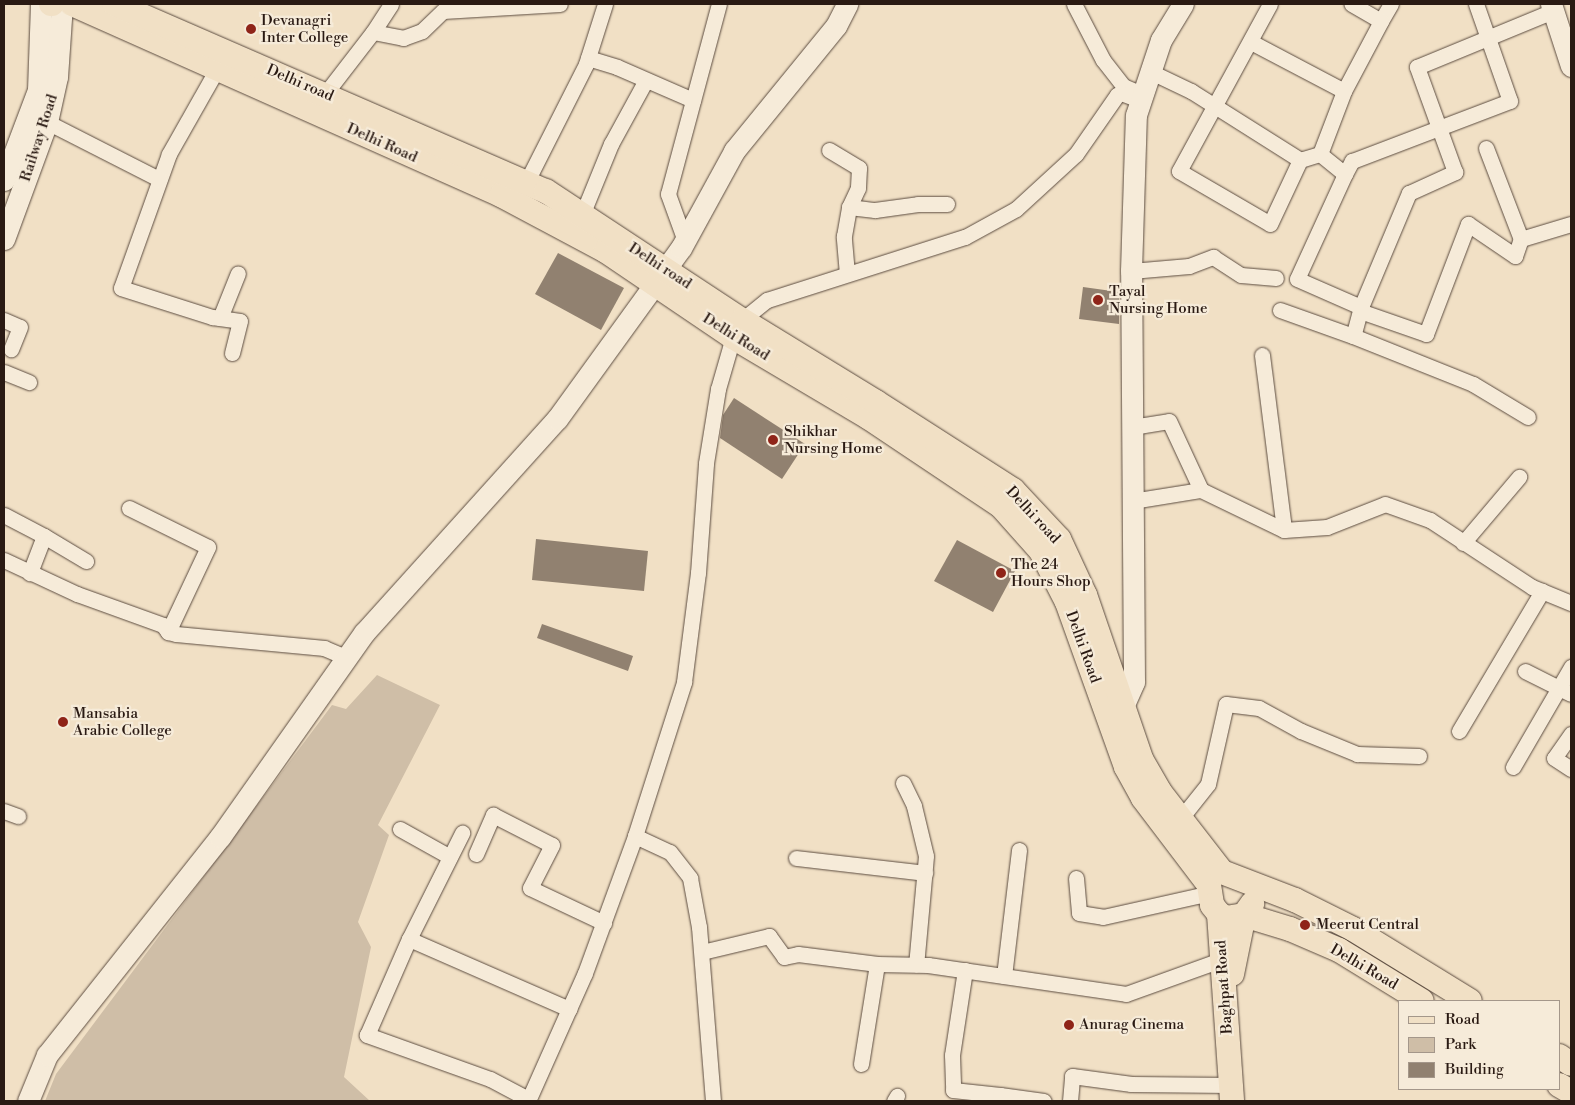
<!DOCTYPE html>
<html>
<head>
<meta charset="utf-8">
<style>
	body { margin:0 }
	#map { position:relative; width:1575px; height:1105px; overflow:hidden; background:#f1e0c5; font-family:"Libre Bodoni",serif }
	div>[style] { position:absolute }
	[style*='--x'] { left:calc(var(--x)*1px); top:calc(var(--y)*1px); width:calc(var(--w)*1px); rotate:calc(var(--a)*1deg) }
	.green>* { inset:0; background:#cfbea7 }
	.building>* { inset:0; background:#918170 }
	.roads { filter:drop-shadow(0 0 1px #5c4c40) drop-shadow(0 0 1px #5c4c40) }
	.street>* { height:15px; margin:-7.5px; padding:0 7.5px; transform-origin:7.5px; border-radius:7.5px; background:#f6ebd9 }
	.secondary>* { height:21px; margin:-10.5px; padding:0 10.5px; transform-origin:10.5px; border-radius:10.5px; background:#f6ebd9 }
	.primary>* { height:24px; margin:-12px; padding:0 12px; transform-origin:12px; border-radius:12px; background:#f1e0c5 }
	.dots>* { width:14px; height:14px; translate:-50% -50%; box-sizing:border-box; border:2px solid #f6ebd9; border-radius:50% }
	span { translate:-50% -50%; white-space:nowrap; text-align:center; line-height:1.15; -webkit-text-stroke:4.5px #f6ebd9; paint-order:stroke }
	.poi-label { font-size:15px; color:#2a1a13 }
	.left { translate:0 -50%; text-align:left }
	.street-label { font-size:15px; color:#2a1a13 }
	.frame { position:absolute; inset:0; border:5px solid #2a1a13; pointer-events:none }
	.legend { position:absolute; left:1398px; top:1000px; width:162px; height:90px; box-sizing:border-box; background:#f6ebd9; border:1px solid #a4978a; margin:0; padding:6px 9px; list-style:none; font-size:15px; color:#2a1a13 }
	.legend li { display:flex; align-items:center; gap:10px; height:25px }
	.legend b { width:25px; border:1px solid #a4978a }
</style>
</head>
<body>
<div id="map">
	<div class="green">
		<div style="clip-path:polygon(377px 675px,440px 705px,378px 825px,389px 835px,358px 922px,371px 947px,344px 1077px,370px 1101px,45px 1101px,56px 1074px,332px 705px,346px 709px)"></div>
	</div>
	<div class="building">
		<div style="clip-path:polygon(558px 253px,624px 288px,601px 330px,535px 294px)"></div>
		<div style="clip-path:polygon(1083px 287px,1119px 292px,1119px 324px,1079px 319px)"></div>
		<div style="clip-path:polygon(734px 398px,805px 444px,782px 479px,720px 438px,723px 415px)"></div>
		<div style="clip-path:polygon(536px 539px,648px 551px,644px 591px,532px 580px)"></div>
		<div style="clip-path:polygon(957px 540px,1015px 571px,993px 612px,934px 581px)"></div>
		<div style="clip-path:polygon(542px 624px,633px 656px,628px 671px,537px 638px)"></div>
	</div>
	<div class="roads">
		<div class="street">
			<div style="--x:1074;--y:4;--w:63;--a:62.6"></div>
			<div style="--x:1103;--y:60;--w:33;--a:52"></div>
			<div style="--x:1123;--y:86;--w:15;--a:23"></div>
			<div style="--x:1270;--y:4;--w:190;--a:118.6"></div>
			<div style="--x:1179;--y:171;--w:105;--a:30.2"></div>
			<div style="--x:1270;--y:224;--w:71;--a:-64.9"></div>
			<div style="--x:1381;--y:21;--w:20;--a:-60"></div>
			<div style="--x:373;--y:32;--w:33;--a:-57"></div>
			<div style="--x:1251;--y:42;--w:105;--a:27.8"></div>
			<div style="--x:588;--y:58;--w:30;--a:17"></div>
			<div style="--x:617;--y:67;--w:83;--a:23.5"></div>
			<div style="--x:217;--y:69;--w:98;--a:119.5"></div>
			<div style="--x:169;--y:154;--w:142;--a:109.7"></div>
			<div style="--x:121;--y:288;--w:96;--a:17.7"></div>
			<div style="--x:212;--y:317;--w:28;--a:8"></div>
			<div style="--x:240;--y:321;--w:33;--a:104"></div>
			<div style="--x:1149;--y:71;--w:47;--a:25.5"></div>
			<div style="--x:1191;--y:91;--w:129;--a:32.3"></div>
			<div style="--x:1300;--y:160;--w:21;--a:-17"></div>
			<div style="--x:1320;--y:154;--w:32;--a:39"></div>
			<div style="--x:1345;--y:174;--w:115;--a:114.6"></div>
			<div style="--x:1297;--y:279;--w:70;--a:23.6"></div>
			<div style="--x:1361;--y:307;--w:124;--a:-67.2"></div>
			<div style="--x:1409;--y:193;--w:51;--a:-24.5"></div>
			<div style="--x:1455;--y:172;--w:112;--a:-109.9"></div>
			<div style="--x:1417;--y:67;--w:147;--a:-22.4"></div>
			<div style="--x:325;--y:94;--w:78;--a:-52.3"></div>
			<div style="--x:373;--y:32;--w:31;--a:11"></div>
			<div style="--x:403;--y:38;--w:20;--a:-20"></div>
			<div style="--x:422;--y:31;--w:29;--a:-44"></div>
			<div style="--x:443;--y:11;--w:117;--a:-3.4"></div>
			<div style="--x:47;--y:122;--w:126;--a:27"></div>
			<div style="--x:1486;--y:148;--w:97;--a:69"></div>
			<div style="--x:1521;--y:239;--w:52;--a:-16.7"></div>
			<div style="--x:829;--y:150;--w:35;--a:31"></div>
			<div style="--x:859;--y:168;--w:20;--a:93"></div>
			<div style="--x:858;--y:188;--w:21;--a:115"></div>
			<div style="--x:1320;--y:154;--w:67;--a:-69.1"></div>
			<div style="--x:1344;--y:91;--w:79;--a:-62.1"></div>
			<div style="--x:1381;--y:21;--w:34;--a:-150"></div>
			<div style="--x:1345;--y:174;--w:15;--a:-62"></div>
			<div style="--x:1352;--y:161;--w:169;--a:-20.8"></div>
			<div style="--x:1510;--y:101;--w:103;--a:-109.3"></div>
			<div style="--x:526;--y:183;--w:133;--a:-63.2"></div>
			<div style="--x:586;--y:64;--w:63;--a:-72.4"></div>
			<div style="--x:582;--y:215;--w:77;--a:-67.8"></div>
			<div style="--x:611;--y:144;--w:71;--a:-61.3"></div>
			<div style="--x:685;--y:241;--w:50;--a:-109.9"></div>
			<div style="--x:668;--y:194;--w:197;--a:-75"></div>
			<div style="--x:1131;--y:271;--w:58;--a:-4.9"></div>
			<div style="--x:1189;--y:266;--w:26;--a:-21"></div>
			<div style="--x:1213;--y:257;--w:33;--a:33"></div>
			<div style="--x:1241;--y:275;--w:35;--a:5"></div>
			<div style="--x:847;--y:274;--w:38;--a:-95"></div>
			<div style="--x:844;--y:236;--w:29;--a:-80"></div>
			<div style="--x:849;--y:207;--w:26;--a:7"></div>
			<div style="--x:875;--y:210;--w:43;--a:-7.9"></div>
			<div style="--x:918;--y:204;--w:29;--a:0"></div>
			<div style="--x:1361;--y:307;--w:30;--a:105"></div>
			<div style="--x:1353;--y:336;--w:129;--a:21.8"></div>
			<div style="--x:1473;--y:384;--w:64;--a:31"></div>
			<div style="--x:1280;--y:310;--w:77;--a:19.6"></div>
			<div style="--x:1360;--y:311;--w:70;--a:19.2"></div>
			<div style="--x:1426;--y:334;--w:118;--a:-69.1"></div>
			<div style="--x:1468;--y:224;--w:57;--a:34.2"></div>
			<div style="--x:1515;--y:256;--w:18;--a:-71"></div>
			<div style="--x:220;--y:318;--w:48;--a:-68.2"></div>
			<div style="--x:4;--y:320;--w:17;--a:24"></div>
			<div style="--x:20;--y:327;--w:24;--a:112"></div>
			<div style="--x:1262;--y:355;--w:176;--a:82.8"></div>
			<div style="--x:4;--y:372;--w:27;--a:22"></div>
			<div style="--x:1132;--y:427;--w:37;--a:-9"></div>
			<div style="--x:1169;--y:421;--w:76;--a:65.1"></div>
			<div style="--x:1132;--y:501;--w:70;--a:-9.1"></div>
			<div style="--x:1201;--y:490;--w:92;--a:25.7"></div>
			<div style="--x:1284;--y:530;--w:43;--a:-4"></div>
			<div style="--x:1327;--y:527;--w:62;--a:-21.6"></div>
			<div style="--x:1385;--y:504;--w:48;--a:19.6"></div>
			<div style="--x:1430;--y:520;--w:122;--a:33.3"></div>
			<div style="--x:1532;--y:587;--w:42;--a:22.3"></div>
			<div style="--x:129;--y:508;--w:88;--a:26.3"></div>
			<div style="--x:208;--y:547;--w:94;--a:115.2"></div>
			<div style="--x:4;--y:515;--w:45;--a:27.7"></div>
			<div style="--x:44;--y:536;--w:40;--a:111"></div>
			<div style="--x:44;--y:536;--w:49;--a:30.8"></div>
			<div style="--x:1463;--y:543;--w:87;--a:-49.7"></div>
			<div style="--x:4;--y:560;--w:81;--a:25"></div>
			<div style="--x:77;--y:594;--w:91;--a:19.8"></div>
			<div style="--x:163;--y:625;--w:9;--a:54"></div>
			<div style="--x:168;--y:632;--w:8;--a:14"></div>
			<div style="--x:176;--y:634;--w:149;--a:5.4"></div>
			<div style="--x:324;--y:648;--w:25;--a:23"></div>
			<div style="--x:1525;--y:671;--w:51;--a:26.6"></div>
			<div style="--x:1459;--y:731;--w:163;--a:-59.3"></div>
			<div style="--x:1571;--y:734;--w:29;--a:125"></div>
			<div style="--x:1554;--y:758;--w:20;--a:33"></div>
			<div style="--x:1513;--y:767;--w:116;--a:-59.9"></div>
			<div style="--x:903;--y:783;--w:25;--a:64"></div>
			<div style="--x:914;--y:806;--w:51;--a:76.5"></div>
			<div style="--x:926;--y:856;--w:109;--a:95.2"></div>
			<div style="--x:4;--y:811;--w:15;--a:20"></div>
			<div style="--x:1181;--y:818;--w:43;--a:-51.5"></div>
			<div style="--x:1208;--y:784;--w:82;--a:-77.3"></div>
			<div style="--x:1226;--y:704;--w:33;--a:7"></div>
			<div style="--x:1259;--y:708;--w:48;--a:28.7"></div>
			<div style="--x:1301;--y:731;--w:61;--a:22.3"></div>
			<div style="--x:1357;--y:754;--w:62;--a:1.8"></div>
			<div style="--x:400;--y:829;--w:57;--a:29.2"></div>
			<div style="--x:635;--y:836;--w:38;--a:25"></div>
			<div style="--x:670;--y:852;--w:33;--a:52"></div>
			<div style="--x:690;--y:878;--w:50;--a:79.6"></div>
			<div style="--x:699;--y:927;--w:175;--a:85.4"></div>
			<div style="--x:476;--y:854;--w:43;--a:-66.4"></div>
			<div style="--x:493;--y:815;--w:66;--a:27"></div>
			<div style="--x:552;--y:845;--w:48;--a:117.1"></div>
			<div style="--x:530;--y:888;--w:82;--a:25.3"></div>
			<div style="--x:796;--y:858;--w:130;--a:6.6"></div>
			<div style="--x:1076;--y:878;--w:35;--a:85"></div>
			<div style="--x:1079;--y:913;--w:24;--a:9"></div>
			<div style="--x:1103;--y:917;--w:110;--a:-12.6"></div>
			<div style="--x:409;--y:939;--w:119;--a:-63.4"></div>
			<div style="--x:702;--y:952;--w:69;--a:-13.4"></div>
			<div style="--x:769;--y:936;--w:26;--a:54"></div>
			<div style="--x:784;--y:957;--w:14;--a:-12"></div>
			<div style="--x:798;--y:954;--w:80;--a:7.2"></div>
			<div style="--x:965;--y:970;--w:86;--a:98.7"></div>
			<div style="--x:952;--y:1055;--w:35;--a:88"></div>
			<div style="--x:953;--y:1090;--w:47;--a:6.1"></div>
			<div style="--x:1000;--y:1095;--w:6;--a:99"></div>
			<div style="--x:1004;--y:976;--w:127;--a:-83.2"></div>
			<div style="--x:861;--y:1064;--w:101;--a:-80.9"></div>
			<div style="--x:877;--y:964;--w:51;--a:1.1"></div>
			<div style="--x:928;--y:965;--w:200;--a:8.3"></div>
			<div style="--x:1126;--y:994;--w:103;--a:-19.8"></div>
			<div style="--x:1000;--y:1095;--w:44;--a:7.8"></div>
			<div style="--x:528;--y:1099;--w:43;--a:-152.2"></div>
			<div style="--x:490;--y:1079;--w:131;--a:-160.3"></div>
			<div style="--x:367;--y:1035;--w:105;--a:-66.4"></div>
			<div style="--x:409;--y:939;--w:175;--a:23.6"></div>
			<div style="--x:528;--y:1101;--w:140;--a:-66"></div>
			<div style="--x:585;--y:973;--w:146;--a:-69.9"></div>
			<div style="--x:635;--y:836;--w:162;--a:-72.3"></div>
			<div style="--x:684;--y:682;--w:110;--a:-82.7"></div>
			<div style="--x:698;--y:573;--w:110;--a:-85.8"></div>
			<div style="--x:706;--y:463;--w:75;--a:-80.8"></div>
			<div style="--x:718;--y:389;--w:54;--a:-73.9"></div>
			<div style="--x:733;--y:337;--w:19;--a:-62"></div>
			<div style="--x:742;--y:320;--w:32;--a:-39"></div>
			<div style="--x:767;--y:300;--w:208;--a:-17.7"></div>
			<div style="--x:965;--y:237;--w:58;--a:-28.8"></div>
			<div style="--x:1016;--y:209;--w:81;--a:-42.5"></div>
			<div style="--x:1076;--y:154;--w:72;--a:-55.2"></div>
			<div style="--x:1117;--y:95;--w:4;--a:-27"></div>
			<div style="--x:1121;--y:93;--w:19;--a:21"></div>
			<div style="--x:894;--y:1101;--w:6;--a:-59"></div>
			<div style="--x:1070;--y:1101;--w:25;--a:-85"></div>
			<div style="--x:1072;--y:1076;--w:60;--a:7.7"></div>
			<div style="--x:1131;--y:1084;--w:100;--a:0.6"></div>
		</div>
		<div class="secondary">
			<div style="--x:1551;--y:4;--w:65;--a:72.1"></div>
			<div style="--x:4;--y:180;--w:96;--a:-69.3"></div>
			<div style="--x:38;--y:90;--w:86;--a:-88"></div>
			<div style="--x:4;--y:239;--w:125;--a:-69.8"></div>
			<div style="--x:47;--y:122;--w:46;--a:-77.5"></div>
			<div style="--x:57;--y:77;--w:73;--a:-86.1"></div>
			<div style="--x:1114;--y:712;--w:9;--a:-21"></div>
			<div style="--x:1122;--y:709;--w:30;--a:-66"></div>
			<div style="--x:1134;--y:682;--w:411;--a:-90.4"></div>
			<div style="--x:1131;--y:271;--w:156;--a:-88.2"></div>
			<div style="--x:1136;--y:115;--w:79;--a:-71.6"></div>
			<div style="--x:1161;--y:40;--w:42;--a:-58.6"></div>
			<div style="--x:28;--y:1101;--w:50;--a:-67.6"></div>
			<div style="--x:47;--y:1055;--w:278;--a:-51.6"></div>
			<div style="--x:220;--y:837;--w:250;--a:-54.8"></div>
			<div style="--x:364;--y:633;--w:288;--a:-48"></div>
			<div style="--x:557;--y:419;--w:211;--a:-54.1"></div>
			<div style="--x:681;--y:248;--w:111;--a:-61.3"></div>
			<div style="--x:734;--y:151;--w:161;--a:-50.8"></div>
			<div style="--x:836;--y:26;--w:25;--a:-63"></div>
		</div>
		<div class="primary">
			<div style="--x:51;--y:4;--w:1;--a:0"></div>
			<div style="--x:72;--y:4;--w:470;--a:24"></div>
			<div style="--x:501;--y:195;--w:119;--a:28.1"></div>
			<div style="--x:606;--y:251;--w:153;--a:34.1"></div>
			<div style="--x:733;--y:337;--w:157;--a:30.7"></div>
			<div style="--x:868;--y:417;--w:160;--a:33.8"></div>
			<div style="--x:1001;--y:506;--w:60;--a:48.4"></div>
			<div style="--x:1041;--y:551;--w:57;--a:63"></div>
			<div style="--x:1067;--y:602;--w:175;--a:70.3"></div>
			<div style="--x:1126;--y:767;--w:35;--a:61"></div>
			<div style="--x:1143;--y:798;--w:109;--a:52.8"></div>
			<div style="--x:1209;--y:885;--w:20;--a:81"></div>
			<div style="--x:1212;--y:905;--w:11;--a:52"></div>
			<div style="--x:1219;--y:914;--w:187;--a:86"></div>
			<div style="--x:115;--y:4;--w:470;--a:23.5"></div>
			<div style="--x:546;--y:191;--w:235;--a:33.4"></div>
			<div style="--x:742;--y:320;--w:157;--a:31.5"></div>
			<div style="--x:876;--y:402;--w:163;--a:32.7"></div>
			<div style="--x:1013;--y:490;--w:67;--a:46.8"></div>
			<div style="--x:1059;--y:539;--w:62;--a:65.1"></div>
			<div style="--x:1085;--y:595;--w:173;--a:71.1"></div>
			<div style="--x:1141;--y:759;--w:38;--a:60"></div>
			<div style="--x:1160;--y:792;--w:101;--a:52.2"></div>
			<div style="--x:1222;--y:872;--w:78;--a:21"></div>
			<div style="--x:1295;--y:900;--w:65;--a:26.6"></div>
			<div style="--x:1353;--y:929;--w:137;--a:31.6"></div>
			<div style="--x:1219;--y:914;--w:8;--a:30"></div>
			<div style="--x:1226;--y:918;--w:18;--a:-9"></div>
			<div style="--x:1244;--y:915;--w:48;--a:16.9"></div>
			<div style="--x:1290;--y:929;--w:53;--a:23.2"></div>
			<div style="--x:1339;--y:950;--w:97;--a:31.6"></div>
			<div style="--x:1232;--y:974;--w:60;--a:-78.5"></div>
			<div style="--x:1244;--y:915;--w:14;--a:-54"></div>
			<div style="--x:1559;--y:1056;--w:14;--a:34"></div>
			<div style="--x:1559;--y:1085;--w:14;--a:30"></div>
		</div>
	</div>
	<div class="dots">
		<div style="left:251px;top:29px;background:#8f2418"></div>
		<div style="left:1098px;top:300px;background:#8f2418"></div>
		<div style="left:773px;top:440px;background:#8f2418"></div>
		<div style="left:1001px;top:573px;background:#8f2418"></div>
		<div style="left:63px;top:722px;background:#8f2418"></div>
		<div style="left:1305px;top:925px;background:#8f2418"></div>
		<div style="left:1069px;top:1025px;background:#8f2418"></div>
	</div>
	<div class="poi-label">
		<span class="left" style="left:261px;top:29px">Devanagri<br>Inter College</span>
		<span class="left" style="left:1109px;top:300px">Tayal<br>Nursing Home</span>
		<span class="left" style="left:784px;top:440px">Shikhar<br>Nursing Home</span>
		<span class="left" style="left:1011px;top:573px">The 24<br>Hours Shop</span>
		<span class="left" style="left:73px;top:722px">Mansabia<br>Arabic College</span>
		<span class="left" style="left:1316px;top:925px">Meerut Central</span>
		<span class="left" style="left:1079px;top:1025px">Anurag Cinema</span>
	</div>
	<div class="street-label">
		<span style="left:300px;top:83px;rotate:23deg">Delhi road</span>
		<span style="left:39px;top:138px;rotate:-72deg">Railway Road</span>
		<span style="left:382px;top:143px;rotate:24deg">Delhi Road</span>
		<span style="left:660px;top:266px;rotate:33deg">Delhi road</span>
		<span style="left:736px;top:337px;rotate:32deg">Delhi Road</span>
		<span style="left:1033px;top:515px;rotate:47deg">Delhi road</span>
		<span style="left:1083px;top:647px;rotate:70deg">Delhi Road</span>
		<span style="left:1364px;top:967px;rotate:30deg">Delhi Road</span>
		<span style="left:1224px;top:987px;rotate:-94deg">Baghpat Road</span>
	</div>
	<div class="frame"></div>
	<ul class="legend">
	<li><b style="height:6px;background:#f1e0c5"></b>Road</li>
	<li><b style="height:14px;background:#cfbea7"></b>Park</li>
	<li><b style="height:14px;background:#918170"></b>Building</li>
	</ul>
</div>
</body>
</html>
